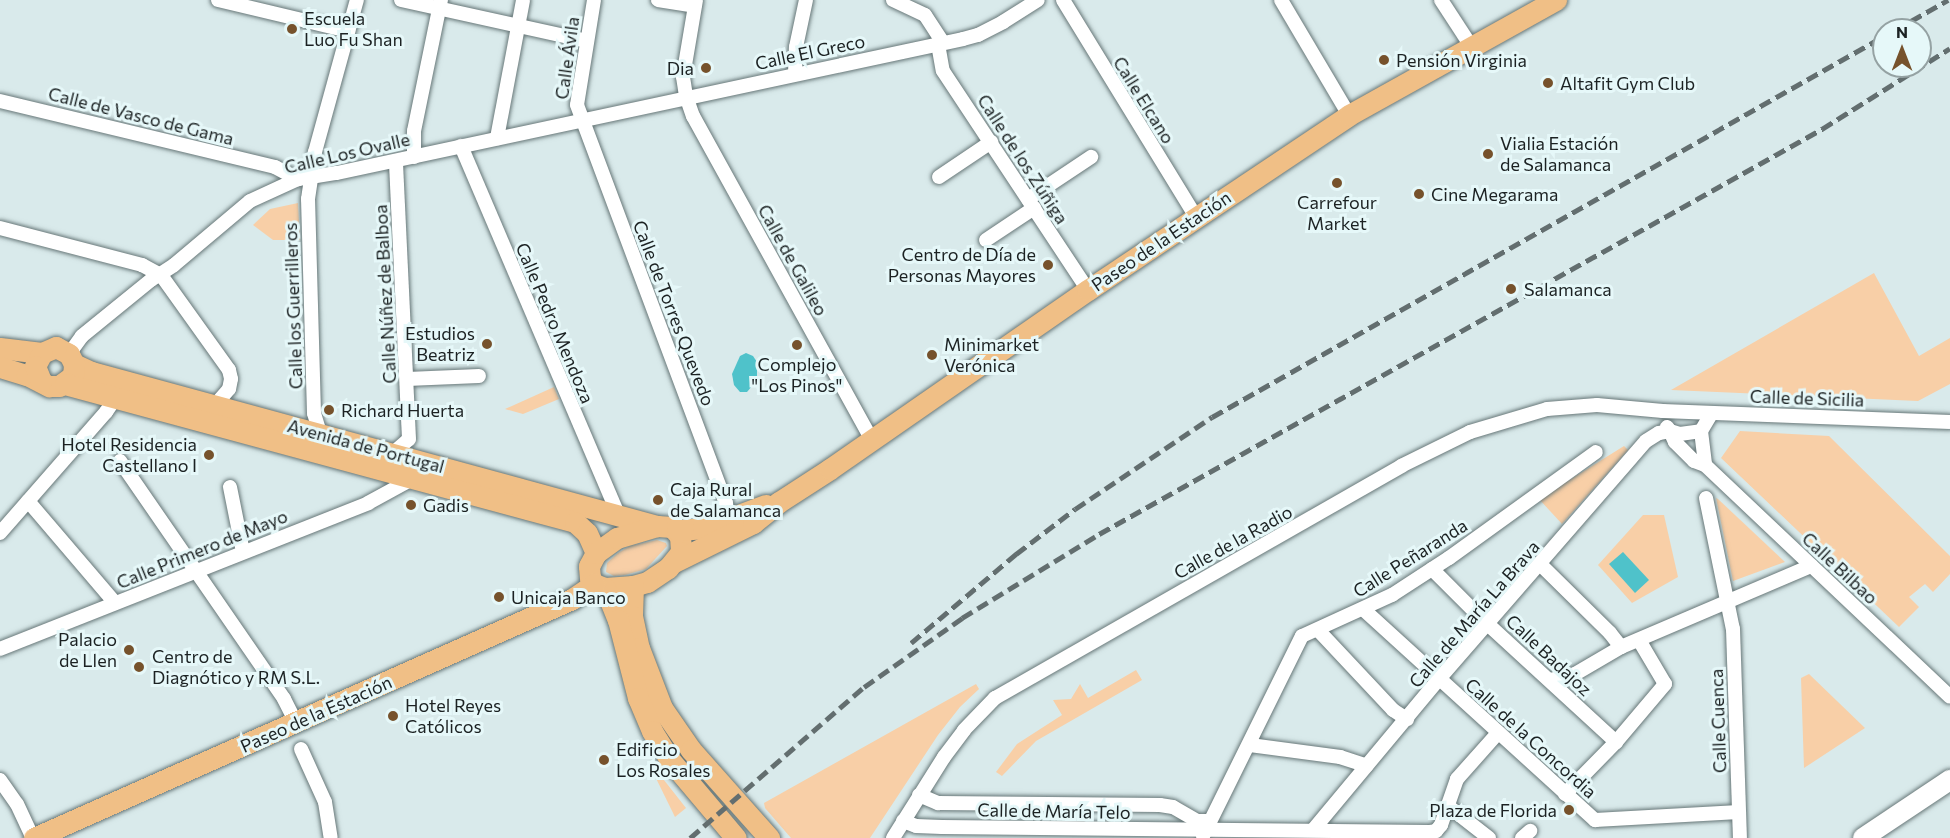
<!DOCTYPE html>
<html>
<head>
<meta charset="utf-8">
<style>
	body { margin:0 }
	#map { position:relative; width:1950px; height:838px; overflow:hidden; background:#d9eaeb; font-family:Commissioner,sans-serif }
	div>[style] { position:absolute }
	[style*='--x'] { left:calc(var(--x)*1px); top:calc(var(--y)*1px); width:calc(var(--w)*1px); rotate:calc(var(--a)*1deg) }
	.green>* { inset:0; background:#f8cfa7 }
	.water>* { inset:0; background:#4fc2ca }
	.roads { filter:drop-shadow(0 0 2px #677778) drop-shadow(0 0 2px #677778) }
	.street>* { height:14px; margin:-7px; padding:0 7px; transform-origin:7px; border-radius:7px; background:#fff }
	.secondary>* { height:20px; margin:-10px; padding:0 10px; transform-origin:10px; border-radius:10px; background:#fff }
	.primary>* { height:21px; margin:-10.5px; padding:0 10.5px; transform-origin:10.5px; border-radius:10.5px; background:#f0bf86 }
	.rail>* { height:4.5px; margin-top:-2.25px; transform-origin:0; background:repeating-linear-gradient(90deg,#636e6f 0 12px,transparent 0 18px) }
	.dots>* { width:16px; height:16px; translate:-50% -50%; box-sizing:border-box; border:3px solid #e6f8f9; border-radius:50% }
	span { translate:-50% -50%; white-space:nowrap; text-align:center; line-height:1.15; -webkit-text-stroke:6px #e6f8f9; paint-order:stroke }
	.poi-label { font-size:18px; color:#1c2223 }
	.left { translate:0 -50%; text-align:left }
	.right { translate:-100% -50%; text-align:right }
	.street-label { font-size:18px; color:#1c2223 }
	.north { position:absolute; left:1872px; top:18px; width:60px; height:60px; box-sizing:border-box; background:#e6f8f9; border:2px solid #95a2a3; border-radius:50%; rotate:0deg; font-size:16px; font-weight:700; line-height:24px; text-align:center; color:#1c2223 }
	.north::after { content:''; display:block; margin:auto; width:21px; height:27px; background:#76522c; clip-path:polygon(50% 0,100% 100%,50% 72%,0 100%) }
</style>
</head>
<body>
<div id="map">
	<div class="green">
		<div style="clip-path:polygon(298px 203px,300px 240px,273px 240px,253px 225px,270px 209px)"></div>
		<div style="clip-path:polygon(1874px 273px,1919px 356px,1950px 338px,1950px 384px,1918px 401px,1671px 390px)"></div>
		<div style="clip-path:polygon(554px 387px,559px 399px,523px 414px,505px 409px)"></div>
		<div style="clip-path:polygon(1740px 431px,1829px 436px,1950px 556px,1950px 574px,1933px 592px,1925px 584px,1909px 597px,1919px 607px,1899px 627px,1721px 458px)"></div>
		<div style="clip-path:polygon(1624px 446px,1628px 450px,1562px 524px,1539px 499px)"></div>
		<div style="clip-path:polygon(1716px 498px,1718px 499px,1785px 562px,1733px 581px)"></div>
		<div style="clip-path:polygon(1643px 515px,1664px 515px,1678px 577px,1632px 603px,1598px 565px)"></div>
		<div style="clip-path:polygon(657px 540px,666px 543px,667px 546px,646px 569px,625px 575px,614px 576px,606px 572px,607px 563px,618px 553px,630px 546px)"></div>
		<div style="clip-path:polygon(1136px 670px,1142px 680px,1036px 741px,1002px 776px,996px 772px,1017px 744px,1062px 715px,1053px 700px,1071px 699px,1080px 684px,1088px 698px)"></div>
		<div style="clip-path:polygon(1809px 674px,1865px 728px,1804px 768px,1801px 678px)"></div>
		<div style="clip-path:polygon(976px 684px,979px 689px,960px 707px,938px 735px,870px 838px,791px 838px,765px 808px,764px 803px)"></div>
		<div style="clip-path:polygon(649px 761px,686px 808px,675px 817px,648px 762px)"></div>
	</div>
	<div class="water">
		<div style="clip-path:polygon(746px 353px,753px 356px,757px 362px,757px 380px,747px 392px,740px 392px,734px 385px,732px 374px,740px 356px)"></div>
		<div style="clip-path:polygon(1623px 552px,1649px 580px,1635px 593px,1609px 564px)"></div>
	</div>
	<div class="roads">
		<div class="street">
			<div style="--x:218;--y:0;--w:134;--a:13.4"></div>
			<div style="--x:401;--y:0;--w:190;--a:12.4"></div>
			<div style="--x:594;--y:0;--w:106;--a:99.2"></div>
			<div style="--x:577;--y:105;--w:425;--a:69.5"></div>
			<div style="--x:726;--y:503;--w:16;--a:83"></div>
			<div style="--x:658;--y:0;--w:37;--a:9"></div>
			<div style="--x:696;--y:0;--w:78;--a:99.6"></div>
			<div style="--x:683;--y:77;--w:19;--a:81"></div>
			<div style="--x:686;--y:96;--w:21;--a:71"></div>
			<div style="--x:693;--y:116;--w:370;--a:61.1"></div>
			<div style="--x:893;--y:0;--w:35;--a:25"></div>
			<div style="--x:925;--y:15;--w:33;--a:57"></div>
			<div style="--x:1063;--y:0;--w:255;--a:58.5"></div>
			<div style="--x:1281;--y:0;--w:134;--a:59.4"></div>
			<div style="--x:1441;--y:0;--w:55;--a:56.9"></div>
			<div style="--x:938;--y:44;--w:27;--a:80"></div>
			<div style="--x:943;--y:71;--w:263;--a:56.5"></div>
			<div style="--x:795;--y:74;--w:27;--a:-88"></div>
			<div style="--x:796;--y:47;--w:48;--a:-78"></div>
			<div style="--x:0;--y:101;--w:283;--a:13.5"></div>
			<div style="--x:275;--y:167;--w:26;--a:28"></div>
			<div style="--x:497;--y:138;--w:140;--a:-79.3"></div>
			<div style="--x:461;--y:146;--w:400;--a:66.9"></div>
			<div style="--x:414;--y:157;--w:26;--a:-90"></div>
			<div style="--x:414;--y:131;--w:134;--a:-78.4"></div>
			<div style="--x:939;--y:177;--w:63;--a:-33.9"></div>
			<div style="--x:1028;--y:199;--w:76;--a:-33.7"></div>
			<div style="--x:0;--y:228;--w:147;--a:14.6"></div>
			<div style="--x:142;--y:265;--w:21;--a:28"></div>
			<div style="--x:161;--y:275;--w:117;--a:54.4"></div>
			<div style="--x:229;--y:370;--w:9;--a:77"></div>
			<div style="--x:231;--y:379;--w:10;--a:101"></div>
			<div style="--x:229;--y:389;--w:21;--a:131"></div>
			<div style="--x:986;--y:240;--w:58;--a:-33.7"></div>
			<div style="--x:69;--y:354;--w:22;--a:-54"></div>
			<div style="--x:82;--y:336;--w:89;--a:-39.1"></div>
			<div style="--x:151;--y:280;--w:27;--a:-33"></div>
			<div style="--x:174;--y:265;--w:99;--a:-40.1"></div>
			<div style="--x:250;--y:201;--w:53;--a:-24.6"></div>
			<div style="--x:298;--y:179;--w:39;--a:-9"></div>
			<div style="--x:337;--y:173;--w:640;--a:-12.08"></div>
			<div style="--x:963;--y:39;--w:16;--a:-15"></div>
			<div style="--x:978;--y:35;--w:28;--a:-27"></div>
			<div style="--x:1003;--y:22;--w:41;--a:-32.2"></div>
			<div style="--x:407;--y:379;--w:72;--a:-2.4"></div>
			<div style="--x:1667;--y:427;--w:5;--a:53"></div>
			<div style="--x:1670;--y:431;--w:10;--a:17"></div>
			<div style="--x:1680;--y:434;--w:21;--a:-8"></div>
			<div style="--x:1701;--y:431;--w:21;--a:-59"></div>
			<div style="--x:1701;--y:431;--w:34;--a:83"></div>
			<div style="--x:320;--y:433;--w:21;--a:-107"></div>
			<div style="--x:314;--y:413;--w:214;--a:-91.6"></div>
			<div style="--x:308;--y:199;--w:48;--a:-81.5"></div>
			<div style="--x:315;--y:152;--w:158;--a:-74.6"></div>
			<div style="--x:393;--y:453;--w:21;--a:-41"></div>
			<div style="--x:409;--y:439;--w:278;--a:-92.7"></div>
			<div style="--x:120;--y:461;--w:289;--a:55.4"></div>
			<div style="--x:284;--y:699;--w:27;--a:63"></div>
			<div style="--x:230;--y:487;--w:66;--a:78.7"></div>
			<div style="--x:1706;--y:498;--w:134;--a:78.4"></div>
			<div style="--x:1733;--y:629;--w:209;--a:88.1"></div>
			<div style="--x:28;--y:501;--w:134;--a:49.5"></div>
			<div style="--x:0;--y:533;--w:161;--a:-48.8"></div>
			<div style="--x:106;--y:412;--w:18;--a:-56"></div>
			<div style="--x:1541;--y:565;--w:97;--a:44.6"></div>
			<div style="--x:1610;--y:633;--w:18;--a:52"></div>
			<div style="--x:1432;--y:569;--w:68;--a:45"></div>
			<div style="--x:1480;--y:617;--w:185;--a:42.6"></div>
			<div style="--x:1363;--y:609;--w:314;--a:42.3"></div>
			<div style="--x:1595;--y:820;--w:144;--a:-3.2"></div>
			<div style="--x:1318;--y:630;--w:110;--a:46.8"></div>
			<div style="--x:1393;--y:710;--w:17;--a:33"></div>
			<div style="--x:0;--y:649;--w:396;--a:-21.6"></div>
			<div style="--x:368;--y:503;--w:52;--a:-28.5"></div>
			<div style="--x:1550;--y:680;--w:26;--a:-13"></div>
			<div style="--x:1575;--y:674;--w:53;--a:-30.4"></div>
			<div style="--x:1621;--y:647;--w:207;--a:-23.1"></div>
			<div style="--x:1250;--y:745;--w:91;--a:7.6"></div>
			<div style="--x:1340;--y:757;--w:28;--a:18"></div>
			<div style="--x:301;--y:749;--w:58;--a:65.6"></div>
			<div style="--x:325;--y:802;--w:36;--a:81"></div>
			<div style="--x:0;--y:780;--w:29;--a:55"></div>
			<div style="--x:17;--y:804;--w:38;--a:65"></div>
			<div style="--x:1565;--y:794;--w:73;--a:-45.6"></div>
			<div style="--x:1616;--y:742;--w:76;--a:-49.8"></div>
			<div style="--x:1665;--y:684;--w:51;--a:-120.6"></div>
			<div style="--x:919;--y:795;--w:21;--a:23"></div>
			<div style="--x:938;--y:803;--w:222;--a:0.5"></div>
			<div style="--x:1160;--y:805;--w:13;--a:9"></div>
			<div style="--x:1173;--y:807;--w:28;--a:30"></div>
			<div style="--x:1197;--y:821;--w:13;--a:0"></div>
			<div style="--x:1448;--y:806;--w:52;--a:38"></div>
			<div style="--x:903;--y:821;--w:14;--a:21"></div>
			<div style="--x:916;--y:826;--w:26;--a:2"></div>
			<div style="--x:942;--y:827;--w:488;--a:0.6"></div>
			<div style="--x:1430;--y:832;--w:6;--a:-9"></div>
			<div style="--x:1436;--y:831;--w:8;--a:-50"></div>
			<div style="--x:1441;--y:825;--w:49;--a:-70.8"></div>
			<div style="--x:1457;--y:779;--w:62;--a:-48.3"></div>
			<div style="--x:1313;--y:830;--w:197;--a:-50.2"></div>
			<div style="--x:1439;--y:679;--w:315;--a:-49"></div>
			<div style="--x:1646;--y:441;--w:15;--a:-32"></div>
			<div style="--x:1659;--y:433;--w:11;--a:-10"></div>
			<div style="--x:1670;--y:431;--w:12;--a:66"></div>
			<div style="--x:1675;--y:442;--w:27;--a:45"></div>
			<div style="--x:1694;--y:461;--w:12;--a:20"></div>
			<div style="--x:1705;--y:465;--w:337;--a:43.4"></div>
			<div style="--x:1203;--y:836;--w:223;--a:-63.7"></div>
			<div style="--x:1302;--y:636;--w:99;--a:-24.5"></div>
			<div style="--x:1392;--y:595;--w:68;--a:-33"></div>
			<div style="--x:1449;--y:558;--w:181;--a:-35.8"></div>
			<div style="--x:893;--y:838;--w:96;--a:-57.8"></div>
			<div style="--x:944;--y:757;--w:34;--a:-53"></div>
			<div style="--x:964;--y:730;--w:45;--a:-45.9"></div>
			<div style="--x:995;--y:698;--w:468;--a:-29.7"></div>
			<div style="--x:1401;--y:466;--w:77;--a:-26.2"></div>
			<div style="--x:1470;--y:432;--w:80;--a:-16.6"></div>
			<div style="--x:1547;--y:409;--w:50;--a:-4.6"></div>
			<div style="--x:1597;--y:405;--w:66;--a:5.2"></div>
			<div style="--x:1663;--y:411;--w:287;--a:2.2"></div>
			<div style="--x:1522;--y:838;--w:11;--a:-41"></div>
		</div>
		<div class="secondary">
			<div style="--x:1863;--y:838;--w:105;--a:-33.7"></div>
		</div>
		<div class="primary">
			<div style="--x:0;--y:348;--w:42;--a:6.8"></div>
			<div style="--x:74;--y:364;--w:19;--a:25"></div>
			<div style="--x:91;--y:372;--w:587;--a:15.22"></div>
			<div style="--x:0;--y:367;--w:28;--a:17"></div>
			<div style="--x:27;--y:375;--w:25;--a:27"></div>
			<div style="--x:49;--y:386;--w:10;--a:0"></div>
			<div style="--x:59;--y:386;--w:17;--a:-36"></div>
			<div style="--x:73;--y:376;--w:12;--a:-85"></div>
			<div style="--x:74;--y:364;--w:11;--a:-117"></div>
			<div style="--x:69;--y:354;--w:15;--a:-152"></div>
			<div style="--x:56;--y:347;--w:15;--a:157"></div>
			<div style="--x:42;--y:353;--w:15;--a:118"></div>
			<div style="--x:35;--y:366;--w:16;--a:68"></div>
			<div style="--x:65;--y:384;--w:528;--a:15.14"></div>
			<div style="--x:575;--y:522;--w:16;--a:43"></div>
			<div style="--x:587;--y:533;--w:22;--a:66"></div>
			<div style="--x:657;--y:526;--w:15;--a:4"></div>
			<div style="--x:672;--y:527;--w:12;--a:48"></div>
			<div style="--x:680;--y:536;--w:16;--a:86"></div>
			<div style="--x:681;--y:552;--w:21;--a:129"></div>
			<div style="--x:668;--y:568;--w:25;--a:146"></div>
			<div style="--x:647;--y:582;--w:15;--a:164"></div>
			<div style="--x:633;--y:586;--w:28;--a:176"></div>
			<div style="--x:605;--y:588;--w:12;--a:-160"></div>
			<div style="--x:594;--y:584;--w:7;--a:-124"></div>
			<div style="--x:590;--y:578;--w:12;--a:-95"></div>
			<div style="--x:589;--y:566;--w:15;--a:-62"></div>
			<div style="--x:596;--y:553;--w:26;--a:-36"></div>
			<div style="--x:617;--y:538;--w:42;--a:-16.7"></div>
			<div style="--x:677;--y:530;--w:26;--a:-4"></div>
			<div style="--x:703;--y:528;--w:67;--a:-20.1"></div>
			<div style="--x:674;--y:562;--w:88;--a:-26.3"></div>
			<div style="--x:753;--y:523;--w:33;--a:-39"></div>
			<div style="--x:779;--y:502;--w:61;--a:-32.9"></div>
			<div style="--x:830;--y:469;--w:314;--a:-34.8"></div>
			<div style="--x:1088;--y:290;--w:314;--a:-33.8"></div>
			<div style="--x:1349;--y:115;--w:237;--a:-29.1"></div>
			<div style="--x:633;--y:586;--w:30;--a:92"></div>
			<div style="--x:632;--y:616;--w:33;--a:78"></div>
			<div style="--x:639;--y:648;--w:64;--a:69"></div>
			<div style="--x:662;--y:708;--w:51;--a:55.4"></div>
			<div style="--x:691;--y:750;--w:118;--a:48.4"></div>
			<div style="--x:605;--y:588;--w:35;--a:68"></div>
			<div style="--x:618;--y:620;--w:81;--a:75.6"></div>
			<div style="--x:638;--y:698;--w:36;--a:67"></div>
			<div style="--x:652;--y:731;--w:34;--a:58"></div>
			<div style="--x:670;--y:760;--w:102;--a:49.8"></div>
			<div style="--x:34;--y:838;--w:589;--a:-23.95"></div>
			<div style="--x:572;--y:599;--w:27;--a:-34"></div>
		</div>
	</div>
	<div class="rail">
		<div style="--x:1895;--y:30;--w:61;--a:-29.5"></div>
		<div style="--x:911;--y:643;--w:138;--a:-40.3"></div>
		<div style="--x:1016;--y:554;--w:74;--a:-37.3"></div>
		<div style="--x:1075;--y:509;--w:165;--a:-33.9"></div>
		<div style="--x:1212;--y:417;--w:772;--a:-29.55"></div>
		<div style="--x:690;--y:838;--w:230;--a:-41"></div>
		<div style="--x:864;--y:687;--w:120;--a:-35.1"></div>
		<div style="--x:962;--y:618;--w:161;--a:-31.5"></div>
		<div style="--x:1099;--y:534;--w:829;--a:-29.26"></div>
		<div style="--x:1822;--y:129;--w:151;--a:-32.3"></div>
	</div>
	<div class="dots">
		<div style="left:292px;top:29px;background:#76522c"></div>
		<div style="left:1384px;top:60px;background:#76522c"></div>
		<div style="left:706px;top:68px;background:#76522c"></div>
		<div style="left:1548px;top:83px;background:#76522c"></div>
		<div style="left:1488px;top:154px;background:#76522c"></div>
		<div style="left:1337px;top:183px;background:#76522c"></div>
		<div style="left:1419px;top:194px;background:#76522c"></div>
		<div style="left:1048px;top:265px;background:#76522c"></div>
		<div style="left:1511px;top:289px;background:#76522c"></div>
		<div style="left:487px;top:344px;background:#76522c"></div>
		<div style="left:797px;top:345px;background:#76522c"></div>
		<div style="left:932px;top:355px;background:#76522c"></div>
		<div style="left:329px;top:410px;background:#76522c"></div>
		<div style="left:209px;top:455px;background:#76522c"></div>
		<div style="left:658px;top:500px;background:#76522c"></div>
		<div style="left:411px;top:505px;background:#76522c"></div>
		<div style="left:499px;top:597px;background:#76522c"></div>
		<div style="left:129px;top:650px;background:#76522c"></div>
		<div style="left:139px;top:667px;background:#76522c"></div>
		<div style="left:393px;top:716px;background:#76522c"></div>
		<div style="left:604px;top:760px;background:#76522c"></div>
		<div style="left:1569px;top:810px;background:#76522c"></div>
	</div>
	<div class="poi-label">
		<span class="left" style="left:304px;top:29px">Escuela<br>Luo Fu Shan</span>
		<span class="left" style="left:1396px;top:60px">Pensión Virginia</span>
		<span class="right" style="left:694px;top:68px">Dia</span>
		<span class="left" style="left:1560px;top:83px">Altafit Gym Club</span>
		<span class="left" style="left:1500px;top:154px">Vialia Estación<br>de Salamanca</span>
		<span class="left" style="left:1431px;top:194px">Cine Megarama</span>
		<span style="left:1337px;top:213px">Carrefour<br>Market</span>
		<span class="right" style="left:1036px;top:265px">Centro de Día de<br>Personas Mayores</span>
		<span class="left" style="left:1524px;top:289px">Salamanca</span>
		<span class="right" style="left:475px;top:344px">Estudios<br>Beatriz</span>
		<span class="left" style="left:944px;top:355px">Minimarket<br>Verónica</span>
		<span style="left:797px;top:375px">Complejo<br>"Los Pinos"</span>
		<span class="left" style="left:341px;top:410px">Richard Huerta</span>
		<span class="right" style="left:197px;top:455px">Hotel Residencia<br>Castellano I</span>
		<span class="left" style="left:670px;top:500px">Caja Rural<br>de Salamanca</span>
		<span class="left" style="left:423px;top:505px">Gadis</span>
		<span class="left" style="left:511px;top:597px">Unicaja Banco</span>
		<span class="right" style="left:117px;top:650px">Palacio<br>de Llen</span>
		<span class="left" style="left:152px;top:667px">Centro de<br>Diagnótico y RM S.L.</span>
		<span class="left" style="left:405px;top:716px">Hotel Reyes<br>Católicos</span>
		<span class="left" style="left:616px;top:760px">Edificio<br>Los Rosales</span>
		<span class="right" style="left:1557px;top:810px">Plaza de Florida</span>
	</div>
	<div class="street-label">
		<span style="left:810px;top:52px;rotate:-12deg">Calle El Greco</span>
		<span style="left:567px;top:58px;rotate:-82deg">Calle Ávila</span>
		<span style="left:1144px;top:100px;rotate:58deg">Calle Elcano</span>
		<span style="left:141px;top:116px;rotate:14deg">Calle de Vasco de Gama</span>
		<span style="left:347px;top:153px;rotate:-13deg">Calle Los Ovalle</span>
		<span style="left:1023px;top:159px;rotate:57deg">Calle de los Zúñiga</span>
		<span style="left:1161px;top:241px;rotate:-34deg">Paseo de la Estación</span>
		<span style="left:793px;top:260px;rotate:61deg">Calle de Galileo</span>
		<span style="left:385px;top:294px;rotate:-93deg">Calle Núñez de Balboa</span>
		<span style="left:293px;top:306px;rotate:-92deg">Calle los Guerrilleros</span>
		<span style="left:674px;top:313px;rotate:69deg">Calle de Torres Quevedo</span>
		<span style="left:555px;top:323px;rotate:67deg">Calle Pedro Mendoza</span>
		<span style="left:1807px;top:398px;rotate:2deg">Calle de Sicilia</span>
		<span style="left:366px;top:446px;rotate:15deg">Avenida de Portugal</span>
		<span style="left:1233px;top:542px;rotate:-29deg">Calle de la Radio</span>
		<span style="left:202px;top:549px;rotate:-22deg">Calle Primero de Mayo</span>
		<span style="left:1410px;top:558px;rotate:-32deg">Calle Peñaranda</span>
		<span style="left:1840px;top:568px;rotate:43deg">Calle Bilbao</span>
		<span style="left:1474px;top:614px;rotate:-49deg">Calle de María La Brava</span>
		<span style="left:1549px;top:655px;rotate:43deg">Calle Badajoz</span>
		<span style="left:316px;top:714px;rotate:-24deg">Paseo de la Estación</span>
		<span style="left:1718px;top:721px;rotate:-92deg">Calle Cuenca</span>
		<span style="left:1531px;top:738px;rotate:42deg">Calle de la Concordia</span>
		<span style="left:1054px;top:811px;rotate:1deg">Calle de María Telo</span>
	</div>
	<div class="north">N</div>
</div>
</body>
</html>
